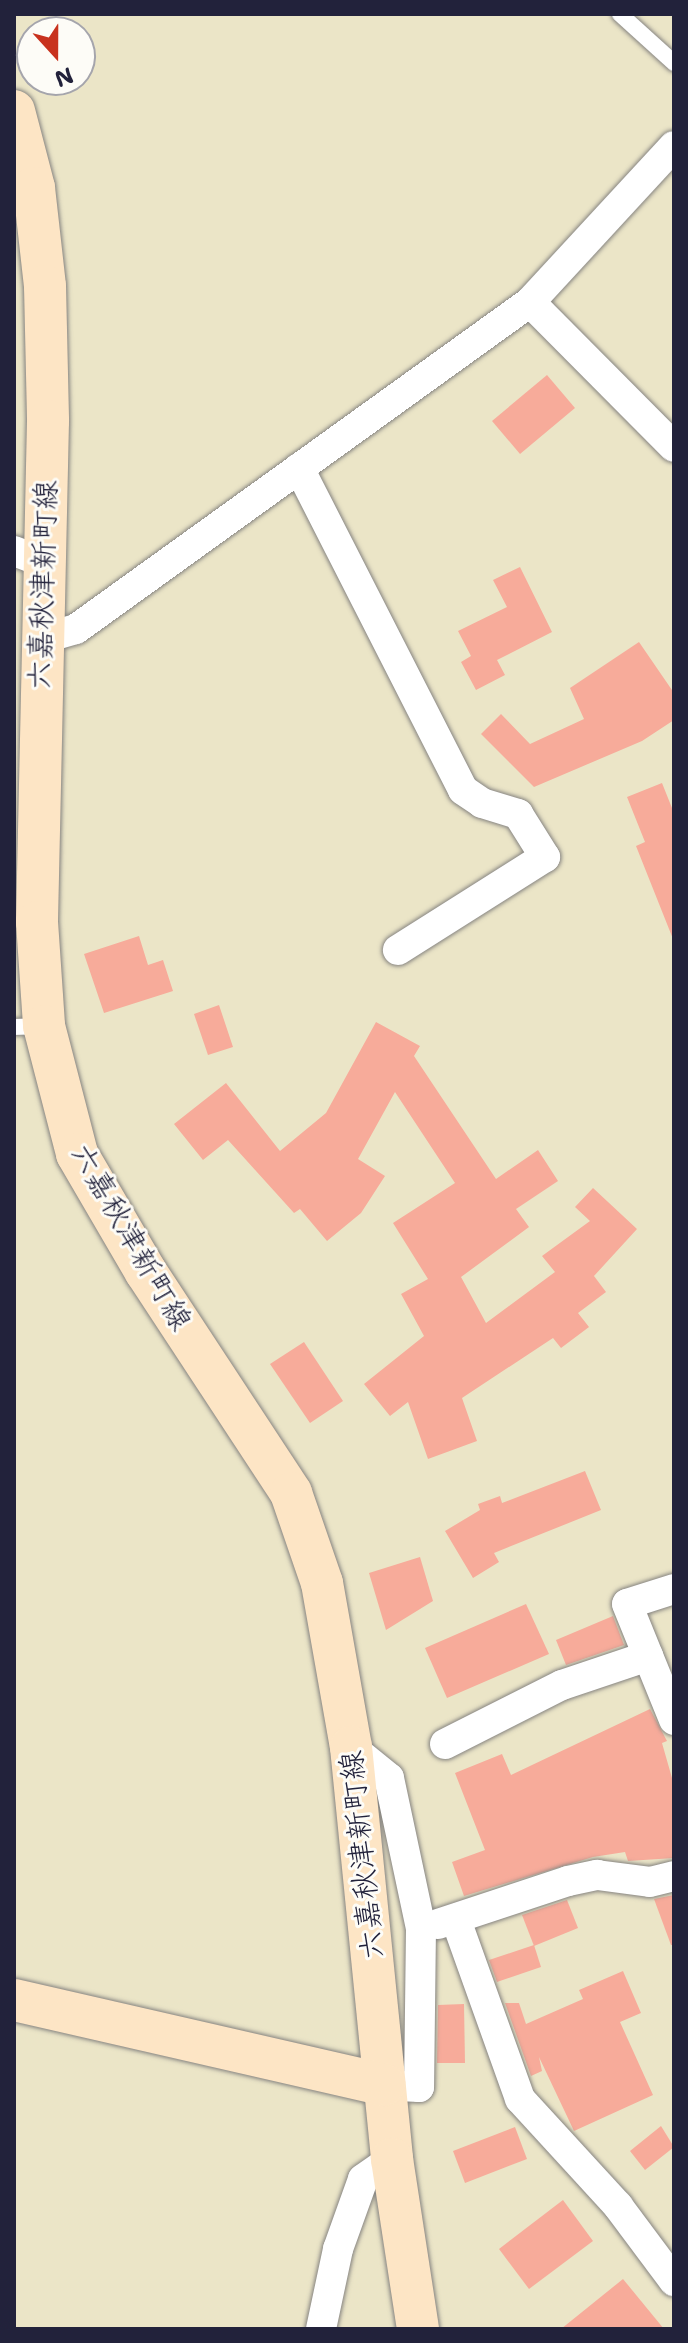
<!DOCTYPE html>
<html>
<head>
<meta charset="utf-8">
<style>
	body { margin:0 }
	#map { position:relative; width:688px; height:2343px; overflow:hidden; background:#ebe5c7; font-family:"Shantell Sans","Klee One",sans-serif }
	div>[style] { position:absolute }
	[style*='--x'] { left:calc(var(--x)*1px); top:calc(var(--y)*1px); width:calc(var(--w)*1px); rotate:calc(var(--a)*1deg) }
	.building>* { inset:0; background:#f7ab9a }
	.roads { filter:drop-shadow(0 0 2px #868481) drop-shadow(0 0 2px #868481) }
	.lane>* { height:16px; margin:-8px; padding:0 8px; transform-origin:8px; border-radius:8px; background:#fff }
	.street>* { height:30px; margin:-15px; padding:0 15px; transform-origin:15px; border-radius:15px; background:#fff }
	.secondary>* { height:42px; margin:-21px; padding:0 21px; transform-origin:21px; border-radius:21px; background:#fde5c5 }
	span { translate:-50% -50%; white-space:nowrap; text-align:center; line-height:1.15; -webkit-text-stroke:6px #fdfcf7; paint-order:stroke }
	.street-label { font-size:30px; color:#22223b }
	.frame { position:absolute; inset:0; border:16px solid #22223b; pointer-events:none }
	.north { position:absolute; left:16px; top:16px; width:80px; height:80px; box-sizing:border-box; background:#fdfcf7; border:2px solid #a5a5ac; border-radius:50%; rotate:159deg; font-size:22px; font-weight:700; line-height:32px; text-align:center; color:#22223b }
	.north::after { content:''; display:block; margin:auto; width:28px; height:36px; background:#c8321e; clip-path:polygon(50% 0,100% 100%,50% 72%,0 100%) }
</style>
</head>
<body>
<div id="map">
	<div class="building">
		<div style="clip-path:polygon(547px 375px,575px 408px,520px 454px,492px 421px)"></div>
		<div style="clip-path:polygon(520px 567px,552px 632px,497px 660px,505px 675px,476px 690px,461px 662px,471px 656px,458px 631px,507px 607px,493px 580px)"></div>
		<div style="clip-path:polygon(639px 642px,674px 693px,674px 720px,642px 741px,534px 787px,481px 734px,501px 714px,530px 744px,584px 719px,570px 688px)"></div>
		<div style="clip-path:polygon(662px 783px,674px 813px,673px 939px,636px 846px,645px 842px,627px 797px)"></div>
		<div style="clip-path:polygon(139px 936px,148px 965px,163px 960px,173px 991px,104px 1013px,84px 954px)"></div>
		<div style="clip-path:polygon(219px 1005px,233px 1047px,208px 1055px,194px 1014px)"></div>
		<div style="clip-path:polygon(376px 1022px,420px 1046px,414px 1056px,496px 1179px,538px 1150px,558px 1181px,516px 1209px,529px 1227px,461px 1277px,486px 1323px,555px 1272px,542px 1256px,590px 1221px,575px 1207px,593px 1188px,637px 1229px,594px 1276px,606px 1292px,578px 1313px,589px 1327px,561px 1348px,553px 1338px,462px 1398px,477px 1441px,428px 1459px,408px 1402px,390px 1416px,364px 1384px,424px 1336px,401px 1294px,428px 1279px,393px 1223px,455px 1183px,395px 1092px,358px 1159px,385px 1176px,361px 1213px,327px 1241px,300px 1209px,294px 1213px,228px 1140px,203px 1160px,174px 1124px,226px 1083px,280px 1151px,326px 1113px)"></div>
		<div style="clip-path:polygon(304px 1342px,343px 1401px,310px 1423px,270px 1364px)"></div>
		<div style="clip-path:polygon(585px 1471px,601px 1510px,494px 1553px,499px 1562px,473px 1578px,445px 1531px,480px 1510px,478px 1504px,500px 1496px,502px 1503px)"></div>
		<div style="clip-path:polygon(420px 1557px,433px 1601px,386px 1630px,369px 1573px)"></div>
		<div style="clip-path:polygon(526px 1604px,549px 1654px,447px 1698px,425px 1648px)"></div>
		<div style="clip-path:polygon(613px 1616px,624px 1645px,566px 1665px,556px 1640px)"></div>
		<div style="clip-path:polygon(650px 1709px,667px 1741px,662px 1743px,674px 1785px,674px 1858px,628px 1861px,625px 1852px,593px 1857px,464px 1896px,452px 1862px,485px 1850px,455px 1773px,502px 1754px,511px 1775px)"></div>
		<div style="clip-path:polygon(674px 1895px,674px 1945px,671px 1945px,654px 1899px)"></div>
		<div style="clip-path:polygon(567px 1900px,578px 1928px,534px 1946px,522px 1915px)"></div>
		<div style="clip-path:polygon(534px 1945px,541px 1967px,497px 1982px,489px 1960px)"></div>
		<div style="clip-path:polygon(623px 1971px,641px 2013px,620px 2022px,653px 2095px,574px 2131px,539px 2057px,542px 2071px,531px 2076px,505px 2003px,519px 2003px,526px 2024px,583px 1999px,579px 1990px)"></div>
		<div style="clip-path:polygon(464px 2004px,465px 2063px,437px 2063px,438px 2005px)"></div>
		<div style="clip-path:polygon(661px 2126px,674px 2147px,645px 2170px,630px 2151px)"></div>
		<div style="clip-path:polygon(515px 2127px,527px 2159px,465px 2183px,453px 2151px)"></div>
		<div style="clip-path:polygon(563px 2200px,593px 2241px,529px 2289px,499px 2249px)"></div>
		<div style="clip-path:polygon(623px 2279px,664px 2329px,561px 2329px)"></div>
	</div>
	<div class="roads">
		<div class="lane">
			<div style="--x:620;--y:14;--w:73;--a:42.2"></div>
			<div style="--x:14;--y:1027;--w:29;--a:-2"></div>
		</div>
		<div class="street">
			<div style="--x:530;--y:302;--w:204;--a:45.2"></div>
			<div style="--x:299;--y:468;--w:361;--a:63"></div>
			<div style="--x:463;--y:790;--w:23;--a:34"></div>
			<div style="--x:482;--y:803;--w:38;--a:17"></div>
			<div style="--x:518;--y:814;--w:51;--a:57.9"></div>
			<div style="--x:545;--y:857;--w:174;--a:147.7"></div>
			<div style="--x:14;--y:551;--w:30;--a:21"></div>
			<div style="--x:41;--y:639;--w:36;--a:-16"></div>
			<div style="--x:76;--y:629;--w:560;--a:-35.76"></div>
			<div style="--x:530;--y:302;--w:212;--a:-47.3"></div>
			<div style="--x:674;--y:1589;--w:49;--a:162.3"></div>
			<div style="--x:627;--y:1604;--w:125;--a:67.9"></div>
			<div style="--x:445;--y:1744;--w:131;--a:-26.8"></div>
			<div style="--x:562;--y:1685;--w:91;--a:-18.6"></div>
			<div style="--x:351;--y:1747;--w:49;--a:39.2"></div>
			<div style="--x:389;--y:1778;--w:153;--a:78"></div>
			<div style="--x:421;--y:1928;--w:159;--a:90.7"></div>
			<div style="--x:419;--y:2087;--w:35;--a:-177"></div>
			<div style="--x:456;--y:1920;--w:190;--a:70.3"></div>
			<div style="--x:520;--y:2099;--w:145;--a:47.5"></div>
			<div style="--x:618;--y:2206;--w:94;--a:53.3"></div>
			<div style="--x:438;--y:1924;--w:137;--a:-18.3"></div>
			<div style="--x:568;--y:1881;--w:30;--a:-12"></div>
			<div style="--x:597;--y:1875;--w:53;--a:7.5"></div>
			<div style="--x:650;--y:1882;--w:25;--a:-14"></div>
			<div style="--x:321;--y:2329;--w:82;--a:-78"></div>
			<div style="--x:338;--y:2249;--w:74;--a:-70.3"></div>
			<div style="--x:363;--y:2179;--w:35;--a:-35"></div>
		</div>
		<div class="secondary">
			<div style="--x:14;--y:111;--w:80;--a:75.4"></div>
			<div style="--x:34;--y:188;--w:99;--a:83.6"></div>
			<div style="--x:45;--y:286;--w:135;--a:88.7"></div>
			<div style="--x:48;--y:421;--w:501;--a:91.26"></div>
			<div style="--x:37;--y:922;--w:104;--a:86.1"></div>
			<div style="--x:44;--y:1026;--w:132;--a:75.5"></div>
			<div style="--x:77;--y:1154;--w:137;--a:59.7"></div>
			<div style="--x:146;--y:1272;--w:264;--a:56.7"></div>
			<div style="--x:291;--y:1493;--w:95;--a:71"></div>
			<div style="--x:322;--y:1583;--w:167;--a:80"></div>
			<div style="--x:351;--y:1747;--w:414;--a:84.3"></div>
			<div style="--x:392;--y:2159;--w:172;--a:81.3"></div>
			<div style="--x:14;--y:2000;--w:380;--a:12.9"></div>
		</div>
	</div>
	<div class="street-label">
		<span style="left:43px;top:585px;rotate:-88deg">六嘉秋津新町線</span>
		<span style="left:131px;top:1237px;rotate:60deg">六嘉秋津新町線</span>
		<span style="left:362px;top:1855px;rotate:-96deg">六嘉秋津新町線</span>
	</div>
	<div class="frame"></div>
	<div class="north">N</div>
</div>
</body>
</html>
